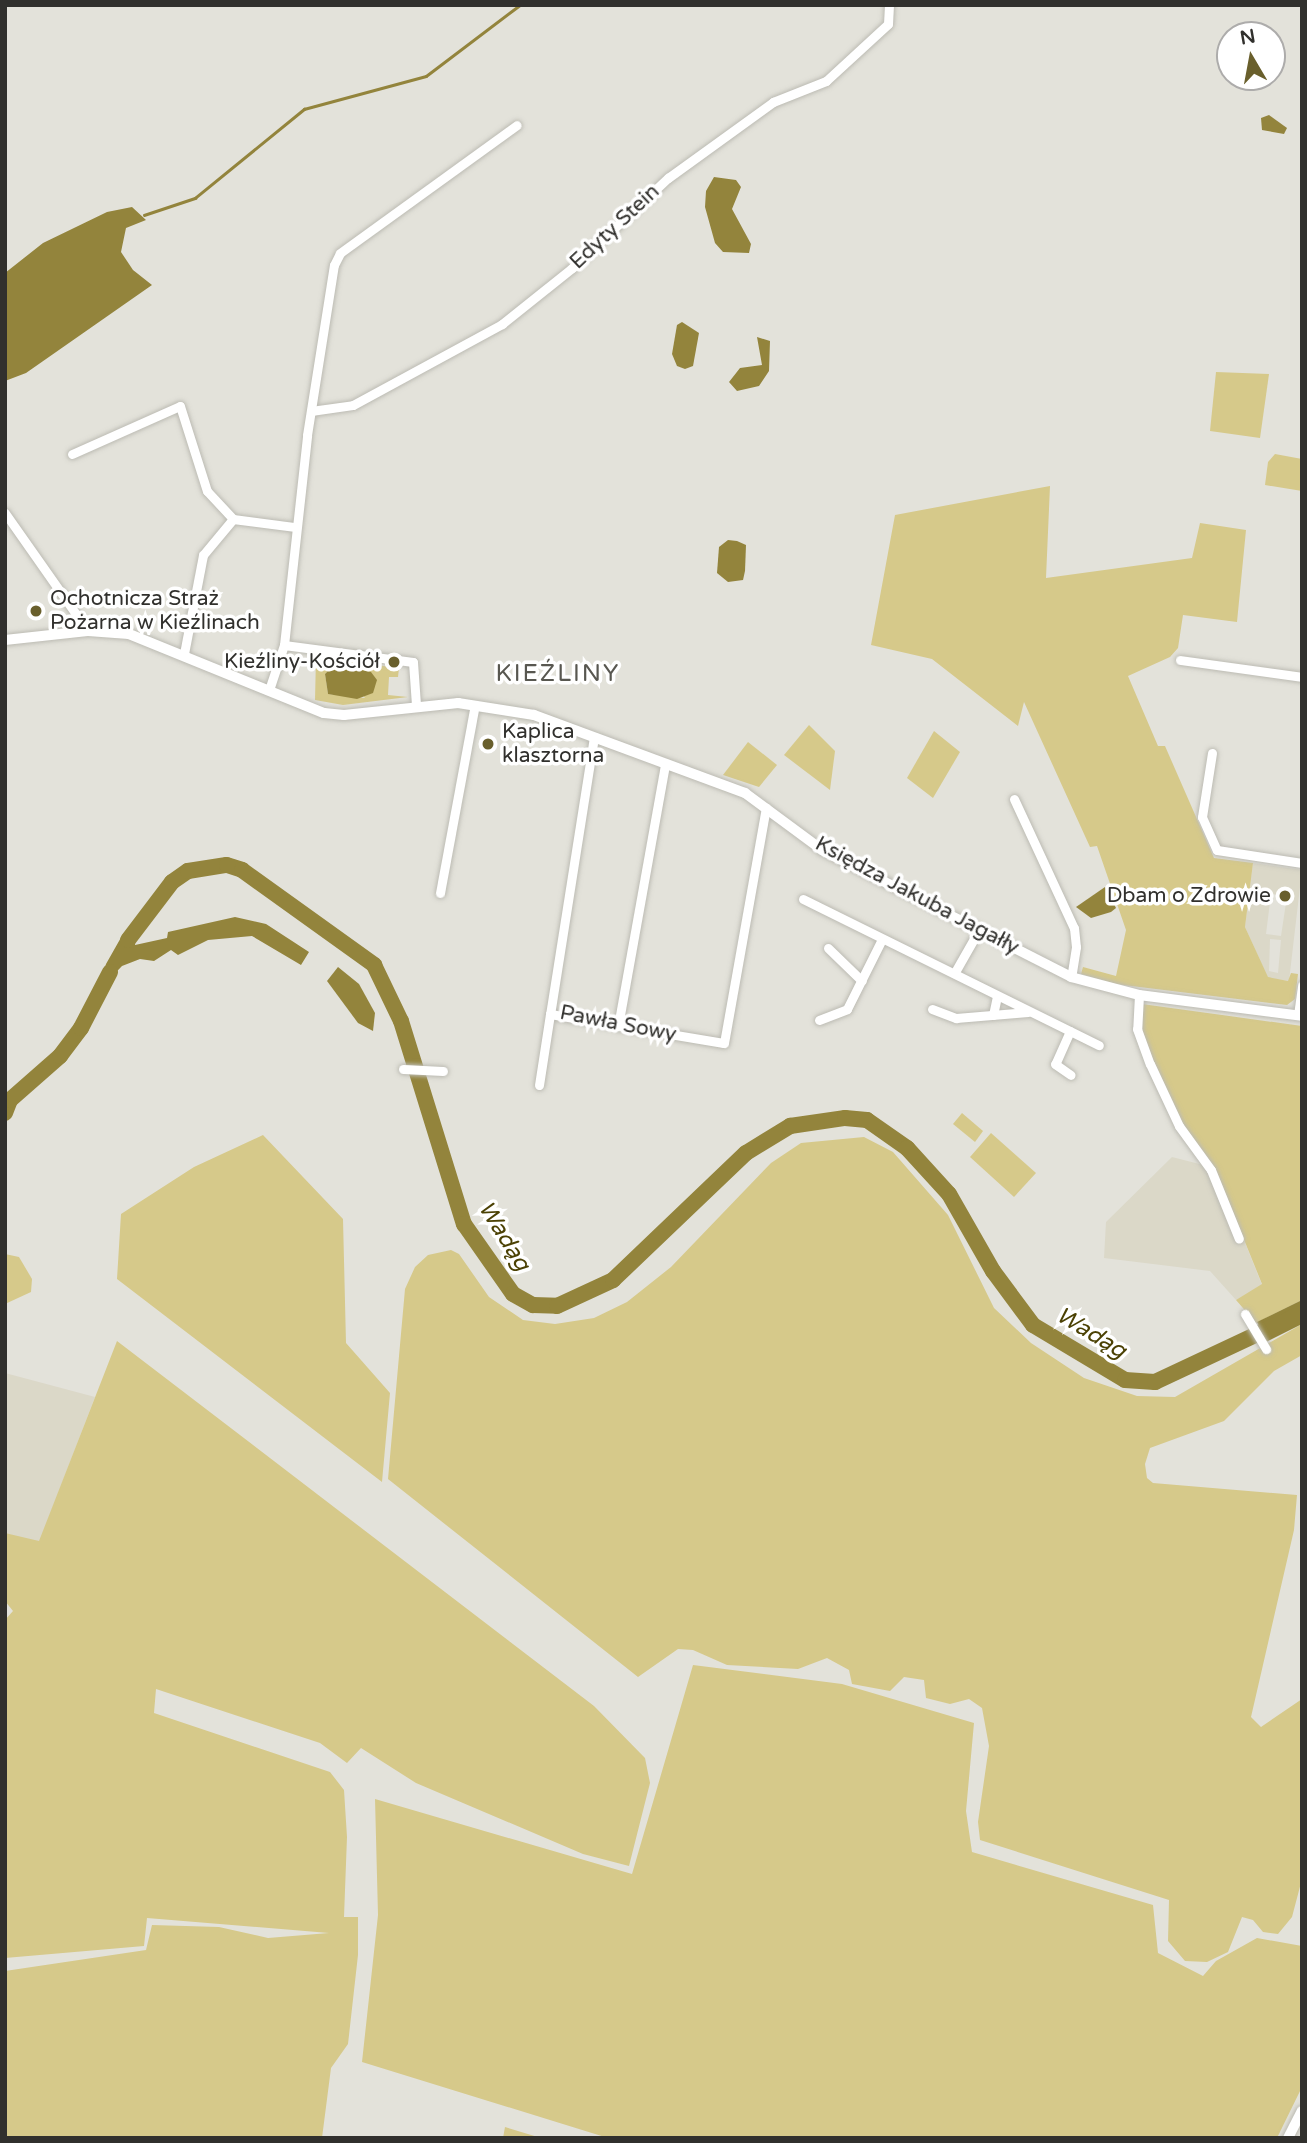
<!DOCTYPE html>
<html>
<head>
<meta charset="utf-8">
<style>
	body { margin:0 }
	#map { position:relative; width:1307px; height:2143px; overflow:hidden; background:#e3e2da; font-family:"Varela Round",sans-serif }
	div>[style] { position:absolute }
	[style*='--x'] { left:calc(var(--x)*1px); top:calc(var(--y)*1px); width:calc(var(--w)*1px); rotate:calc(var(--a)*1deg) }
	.built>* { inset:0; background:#dbd8c8 }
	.green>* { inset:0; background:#d6c98a }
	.water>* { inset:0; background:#93843c }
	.stream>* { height:2.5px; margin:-1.25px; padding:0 1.25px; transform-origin:1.25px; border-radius:1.25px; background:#93843c }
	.river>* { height:16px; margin:-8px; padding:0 8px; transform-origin:8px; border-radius:8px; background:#93843c }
	.roads { filter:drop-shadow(0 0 2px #bcbbb3) drop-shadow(0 0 2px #bcbbb3) }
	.minor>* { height:9px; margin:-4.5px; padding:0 4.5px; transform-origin:4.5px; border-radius:4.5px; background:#fff }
	.tertiary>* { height:10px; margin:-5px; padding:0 5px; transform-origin:5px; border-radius:5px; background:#fff }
	.dots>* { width:19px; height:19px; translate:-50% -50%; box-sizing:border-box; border:4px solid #fff; border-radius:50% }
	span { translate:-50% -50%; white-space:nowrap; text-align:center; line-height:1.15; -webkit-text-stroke:7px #fff; paint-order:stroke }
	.street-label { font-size:21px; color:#31302d }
	.poi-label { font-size:21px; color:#31302d }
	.left { translate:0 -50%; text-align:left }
	.right { translate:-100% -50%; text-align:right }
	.water-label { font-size:23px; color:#4b4104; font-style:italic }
	.quarter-label { font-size:24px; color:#585750; letter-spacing:2px }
	.frame { position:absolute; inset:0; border:7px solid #31302d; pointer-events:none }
	.north { position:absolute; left:1216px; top:21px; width:70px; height:70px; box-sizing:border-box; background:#fff; border:2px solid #adacab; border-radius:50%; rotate:350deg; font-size:19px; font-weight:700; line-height:28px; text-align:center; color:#31302d }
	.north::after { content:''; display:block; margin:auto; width:24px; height:32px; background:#695f2c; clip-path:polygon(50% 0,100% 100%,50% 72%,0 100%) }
</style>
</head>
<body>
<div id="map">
	<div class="built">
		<div style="clip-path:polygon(evenodd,1253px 863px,1302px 870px,1289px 981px,1268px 978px,1245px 927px,1253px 863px,1271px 894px,1287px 896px,1281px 936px,1266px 934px,1271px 894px,1253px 863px,1270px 939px,1281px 940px,1278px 973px,1269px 971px,1270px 939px)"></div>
		<div style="clip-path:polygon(1172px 1157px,1215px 1168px,1262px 1285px,1258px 1290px,1236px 1300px,1210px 1271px,1104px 1258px,1106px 1222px)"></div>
		<div style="clip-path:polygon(5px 1373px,95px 1397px,37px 1548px,5px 1551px)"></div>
	</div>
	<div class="green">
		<div style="clip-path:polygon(1216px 372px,1269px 374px,1260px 438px,1210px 431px)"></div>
		<div style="clip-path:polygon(1275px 454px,1302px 459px,1302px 491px,1265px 485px,1268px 462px)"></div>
		<div style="clip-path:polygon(1050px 486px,1046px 578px,1192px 558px,1200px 523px,1246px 530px,1237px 622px,1183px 615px,1178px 648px,1170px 657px,1128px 676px,1158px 746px,1165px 746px,1214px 858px,1253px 863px,1245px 927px,1268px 977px,1288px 981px,1291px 973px,1298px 974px,1295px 999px,1287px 1005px,1115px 984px,1081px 974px,1083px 967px,1116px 976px,1126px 930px,1097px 846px,1090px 847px,1024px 702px,1018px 726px,932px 659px,871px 645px,895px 515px)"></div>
		<div style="clip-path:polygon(evenodd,316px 657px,399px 668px,398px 677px,389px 677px,388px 695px,408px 697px,343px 705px,315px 700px,316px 657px,335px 664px,365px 698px,328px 694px,325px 674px,335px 664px)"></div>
		<div style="clip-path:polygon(809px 725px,835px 751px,830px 790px,784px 755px)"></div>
		<div style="clip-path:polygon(934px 731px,960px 752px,933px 798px,907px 778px)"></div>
		<div style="clip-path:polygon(748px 742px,777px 765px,759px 787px,723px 775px)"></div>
		<div style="clip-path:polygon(1142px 1004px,1302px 1026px,1302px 1300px,1256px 1323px,1236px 1300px,1262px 1284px,1215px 1168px,1183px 1124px,1151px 1055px,1141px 1028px)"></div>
		<div style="clip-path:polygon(962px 1113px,983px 1131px,975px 1142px,953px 1124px)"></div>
		<div style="clip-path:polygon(991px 1133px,1036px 1173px,1014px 1197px,970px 1157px)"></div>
		<div style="clip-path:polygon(263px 1135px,343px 1219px,346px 1343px,390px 1393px,382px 1482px,117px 1279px,121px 1214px,194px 1167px)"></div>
		<div style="clip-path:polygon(864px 1137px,893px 1152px,948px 1215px,994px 1308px,1031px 1343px,1084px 1378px,1137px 1396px,1175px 1397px,1302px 1324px,1302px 1355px,1274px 1371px,1224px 1421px,1150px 1448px,1145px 1464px,1147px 1478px,1153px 1483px,1297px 1495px,1294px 1530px,1251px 1717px,1261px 1727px,1302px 1699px,1302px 1879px,1292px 1917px,1278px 1934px,1263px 1932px,1253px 1920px,1242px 1917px,1228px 1952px,1207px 1962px,1185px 1961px,1168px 1941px,1169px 1900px,980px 1840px,978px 1822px,989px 1746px,982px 1708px,969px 1699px,950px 1704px,926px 1698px,924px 1680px,904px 1677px,890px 1691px,852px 1684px,849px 1670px,827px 1658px,798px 1669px,727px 1665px,693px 1650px,678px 1649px,638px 1677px,388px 1479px,405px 1289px,415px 1267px,428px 1255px,451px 1250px,459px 1254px,489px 1297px,523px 1320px,555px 1324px,594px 1318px,627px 1302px,671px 1267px,771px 1163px,801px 1143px)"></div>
		<div style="clip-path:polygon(5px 1254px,19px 1257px,32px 1279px,31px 1292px,5px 1304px)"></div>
		<div style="clip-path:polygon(117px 1341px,594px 1706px,645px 1758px,650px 1783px,629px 1866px,583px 1854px,416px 1783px,361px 1748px,347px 1763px,320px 1743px,156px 1689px,154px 1713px,330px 1772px,344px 1790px,347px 1837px,344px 1917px,358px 1917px,358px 1955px,348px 2044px,331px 2068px,322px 2138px,5px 2138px,5px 1971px,146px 1950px,152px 1925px,219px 1927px,268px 1938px,329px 1933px,147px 1918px,144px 1946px,5px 1958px,5px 1620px,13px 1611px,5px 1601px,5px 1533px,39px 1541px)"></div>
		<div style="clip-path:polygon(693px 1665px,842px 1684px,974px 1723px,966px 1811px,972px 1852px,1153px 1905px,1158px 1953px,1203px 1976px,1216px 1961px,1257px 1938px,1302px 1946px,1302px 2087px,1277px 2138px,608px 2138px,362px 2062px,378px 1915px,375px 1799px,632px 1874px)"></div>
		<div style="clip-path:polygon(505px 2127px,541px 2138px,503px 2138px)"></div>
	</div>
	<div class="water">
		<div style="clip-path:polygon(1269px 115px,1287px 128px,1284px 134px,1262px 130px,1261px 118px)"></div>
		<div style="clip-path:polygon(714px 177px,736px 180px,741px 187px,732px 209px,751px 244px,749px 253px,723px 252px,715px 243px,705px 207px,706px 191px)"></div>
		<div style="clip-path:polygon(132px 207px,146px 220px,126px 228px,121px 252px,133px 270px,152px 285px,26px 373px,5px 381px,5px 273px,43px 243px,107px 212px)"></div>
		<div style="clip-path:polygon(682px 322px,699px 333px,693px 366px,685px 369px,677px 366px,672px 354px,677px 325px)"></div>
		<div style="clip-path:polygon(757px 337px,770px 341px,769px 371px,759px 386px,737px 391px,729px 382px,740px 368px,762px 365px)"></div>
		<div style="clip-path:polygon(737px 541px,746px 545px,745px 571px,743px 580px,728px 582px,717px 573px,719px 547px,728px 540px)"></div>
		<div style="clip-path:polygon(335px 664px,371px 672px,377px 680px,373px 693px,357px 699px,328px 694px,325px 674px)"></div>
		<div style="clip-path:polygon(1105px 887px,1116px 908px,1111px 912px,1091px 918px,1076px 907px)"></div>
		<div style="clip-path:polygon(235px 917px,266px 924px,309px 952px,301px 965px,252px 936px,208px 940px,178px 955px,171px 950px,154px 961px,140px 959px,122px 966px,99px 990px,106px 964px,123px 934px,137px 923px,135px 945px,167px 938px,168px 932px)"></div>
		<div style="clip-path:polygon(338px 967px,359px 984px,375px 1013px,373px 1031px,358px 1023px,327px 981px)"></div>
		<div style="clip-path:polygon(1302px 1300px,1302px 1324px,1266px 1342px,1257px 1322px)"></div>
	</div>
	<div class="stream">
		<div style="--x:144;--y:215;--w:54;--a:-18.4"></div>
		<div style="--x:195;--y:198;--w:141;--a:-39.2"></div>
		<div style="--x:304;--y:109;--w:126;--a:-15.1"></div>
		<div style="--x:426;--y:76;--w:118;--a:-37.1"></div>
	</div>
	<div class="river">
		<div style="--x:128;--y:940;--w:73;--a:-52.8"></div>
		<div style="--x:172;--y:882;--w:19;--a:-35"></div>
		<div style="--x:188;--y:871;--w:39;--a:-9"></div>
		<div style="--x:227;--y:865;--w:16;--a:18"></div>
		<div style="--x:242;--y:870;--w:163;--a:35.7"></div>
		<div style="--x:374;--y:965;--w:62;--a:64.3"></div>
		<div style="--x:401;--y:1021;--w:213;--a:72.8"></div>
		<div style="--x:464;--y:1224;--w:85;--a:55"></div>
		<div style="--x:513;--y:1294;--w:23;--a:29"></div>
		<div style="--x:533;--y:1305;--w:24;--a:2"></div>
		<div style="--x:557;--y:1306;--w:62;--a:-24.9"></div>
		<div style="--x:613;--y:1280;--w:184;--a:-43.7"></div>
		<div style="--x:746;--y:1153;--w:52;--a:-31.5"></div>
		<div style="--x:790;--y:1126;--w:56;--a:-8.3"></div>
		<div style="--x:845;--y:1118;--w:22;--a:5"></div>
		<div style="--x:867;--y:1120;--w:49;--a:35"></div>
		<div style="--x:907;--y:1148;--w:62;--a:47.6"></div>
		<div style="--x:949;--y:1194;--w:89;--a:60.3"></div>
		<div style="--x:993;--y:1271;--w:67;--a:53.5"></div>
		<div style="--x:1033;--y:1325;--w:107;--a:30.9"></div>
		<div style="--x:1125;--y:1380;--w:30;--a:4"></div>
		<div style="--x:1155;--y:1382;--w:162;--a:-25.1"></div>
		<div style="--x:5;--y:1113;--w:14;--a:-69"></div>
		<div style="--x:10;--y:1100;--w:67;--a:-41.3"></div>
		<div style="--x:60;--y:1056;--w:35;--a:-53"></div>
		<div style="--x:81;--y:1028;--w:63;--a:-62.6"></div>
	</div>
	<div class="roads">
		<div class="minor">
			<div style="--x:311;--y:411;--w:42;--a:-8.1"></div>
			<div style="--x:353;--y:405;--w:170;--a:-28.5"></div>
			<div style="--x:502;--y:324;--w:90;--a:-38.7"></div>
			<div style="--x:572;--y:268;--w:132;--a:-43.2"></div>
			<div style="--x:668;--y:178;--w:130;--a:-35.9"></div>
			<div style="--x:773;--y:102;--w:57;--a:-21.6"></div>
			<div style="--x:826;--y:81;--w:84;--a:-42.6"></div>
			<div style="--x:888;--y:24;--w:19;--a:-87"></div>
			<div style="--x:72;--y:454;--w:118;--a:-24"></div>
			<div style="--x:180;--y:406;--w:89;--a:72.4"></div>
			<div style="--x:207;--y:491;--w:38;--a:47"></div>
			<div style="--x:233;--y:519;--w:47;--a:129.8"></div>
			<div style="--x:203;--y:555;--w:101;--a:100.9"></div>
			<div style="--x:5;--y:513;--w:144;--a:54.9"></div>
			<div style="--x:233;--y:519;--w:63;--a:7.4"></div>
			<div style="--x:284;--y:645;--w:130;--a:7.5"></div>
			<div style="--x:413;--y:662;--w:43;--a:86"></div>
			<div style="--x:1180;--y:660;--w:123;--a:7.9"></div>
			<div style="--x:269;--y:690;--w:47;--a:-71.6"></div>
			<div style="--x:284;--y:645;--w:211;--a:-83.7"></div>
			<div style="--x:307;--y:435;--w:172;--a:-81"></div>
			<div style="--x:334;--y:265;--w:13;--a:-63"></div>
			<div style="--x:340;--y:253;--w:218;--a:-35.9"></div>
			<div style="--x:594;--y:737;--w:280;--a:99"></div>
			<div style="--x:550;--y:1014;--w:176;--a:9.5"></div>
			<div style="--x:724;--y:1043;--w:239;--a:-79.9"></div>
			<div style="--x:1212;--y:753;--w:65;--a:98.9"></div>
			<div style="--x:1202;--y:817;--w:36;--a:66"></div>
			<div style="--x:1217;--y:850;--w:86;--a:8.7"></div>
			<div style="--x:1014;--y:799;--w:142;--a:65.1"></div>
			<div style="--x:1074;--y:928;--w:19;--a:84"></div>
			<div style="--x:1076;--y:947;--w:30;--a:99"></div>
			<div style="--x:440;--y:893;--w:191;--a:-79.5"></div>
			<div style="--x:803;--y:899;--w:330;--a:26.3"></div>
			<div style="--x:828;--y:948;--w:47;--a:44.1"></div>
			<div style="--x:955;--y:972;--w:48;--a:-60.3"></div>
			<div style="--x:1139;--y:995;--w:34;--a:93"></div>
			<div style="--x:1137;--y:1029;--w:37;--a:70"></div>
			<div style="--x:1150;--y:1064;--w:68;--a:64.9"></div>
			<div style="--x:1179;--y:1126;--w:54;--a:54"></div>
			<div style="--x:1211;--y:1170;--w:74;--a:67.9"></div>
			<div style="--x:932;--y:1009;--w:26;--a:21"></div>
			<div style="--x:956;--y:1018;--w:72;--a:-4.8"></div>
			<div style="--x:993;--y:1015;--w:19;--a:-78"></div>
			<div style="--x:1298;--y:1015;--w:30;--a:-82"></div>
			<div style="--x:819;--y:1020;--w:30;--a:-21"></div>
			<div style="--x:847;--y:1009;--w:78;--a:-63.4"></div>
			<div style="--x:618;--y:1026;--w:266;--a:-79.8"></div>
			<div style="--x:1070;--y:1031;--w:36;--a:114"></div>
			<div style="--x:1055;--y:1064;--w:19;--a:35"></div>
			<div style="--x:403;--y:1069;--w:40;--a:2.9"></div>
			<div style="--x:539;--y:1085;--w:72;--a:-81.2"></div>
			<div style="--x:1245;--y:1314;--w:41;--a:59"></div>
		</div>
		<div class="tertiary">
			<div style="--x:5;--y:640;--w:83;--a:-6.2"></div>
			<div style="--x:88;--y:631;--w:41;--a:4.2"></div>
			<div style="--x:129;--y:634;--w:210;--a:22.1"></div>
			<div style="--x:324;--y:713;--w:20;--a:6"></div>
			<div style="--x:344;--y:715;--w:115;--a:-6"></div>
			<div style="--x:458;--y:703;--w:77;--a:9"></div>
			<div style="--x:534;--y:715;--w:225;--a:20.3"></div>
			<div style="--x:745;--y:793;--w:96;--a:36.5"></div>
			<div style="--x:822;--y:850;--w:280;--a:27"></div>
			<div style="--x:1071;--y:977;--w:70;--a:14.8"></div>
			<div style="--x:1139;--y:995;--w:164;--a:7.3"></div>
			<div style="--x:1288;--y:2138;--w:30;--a:-63"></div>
		</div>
	</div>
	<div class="dots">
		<div style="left:36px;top:611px;background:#695f2c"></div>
		<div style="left:394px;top:662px;background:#695f2c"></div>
		<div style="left:488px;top:744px;background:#695f2c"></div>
		<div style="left:1285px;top:896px;background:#695f2c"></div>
	</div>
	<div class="street-label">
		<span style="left:615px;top:227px;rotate:-43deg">Edyty Stein</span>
		<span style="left:917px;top:896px;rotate:28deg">Księdza Jakuba Jagałły</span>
		<span style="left:618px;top:1024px;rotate:11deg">Pawła Sowy</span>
	</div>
	<div class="poi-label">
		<span class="left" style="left:50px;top:611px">Ochotnicza Straż<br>Pożarna w Kieźlinach</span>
		<span class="right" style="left:380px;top:662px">Kieźliny-Kościół</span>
		<span class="left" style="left:502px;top:744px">Kaplica<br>klasztorna</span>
		<span class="right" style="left:1271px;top:896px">Dbam o Zdrowie</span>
	</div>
	<div class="water-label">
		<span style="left:504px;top:1236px;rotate:58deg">Wadąg</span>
		<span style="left:1091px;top:1333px;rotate:31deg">Wadąg</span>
	</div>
	<div class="quarter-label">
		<span style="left:558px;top:674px">KIEŹLINY</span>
	</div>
	<div class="frame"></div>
	<div class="north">N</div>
</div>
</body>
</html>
